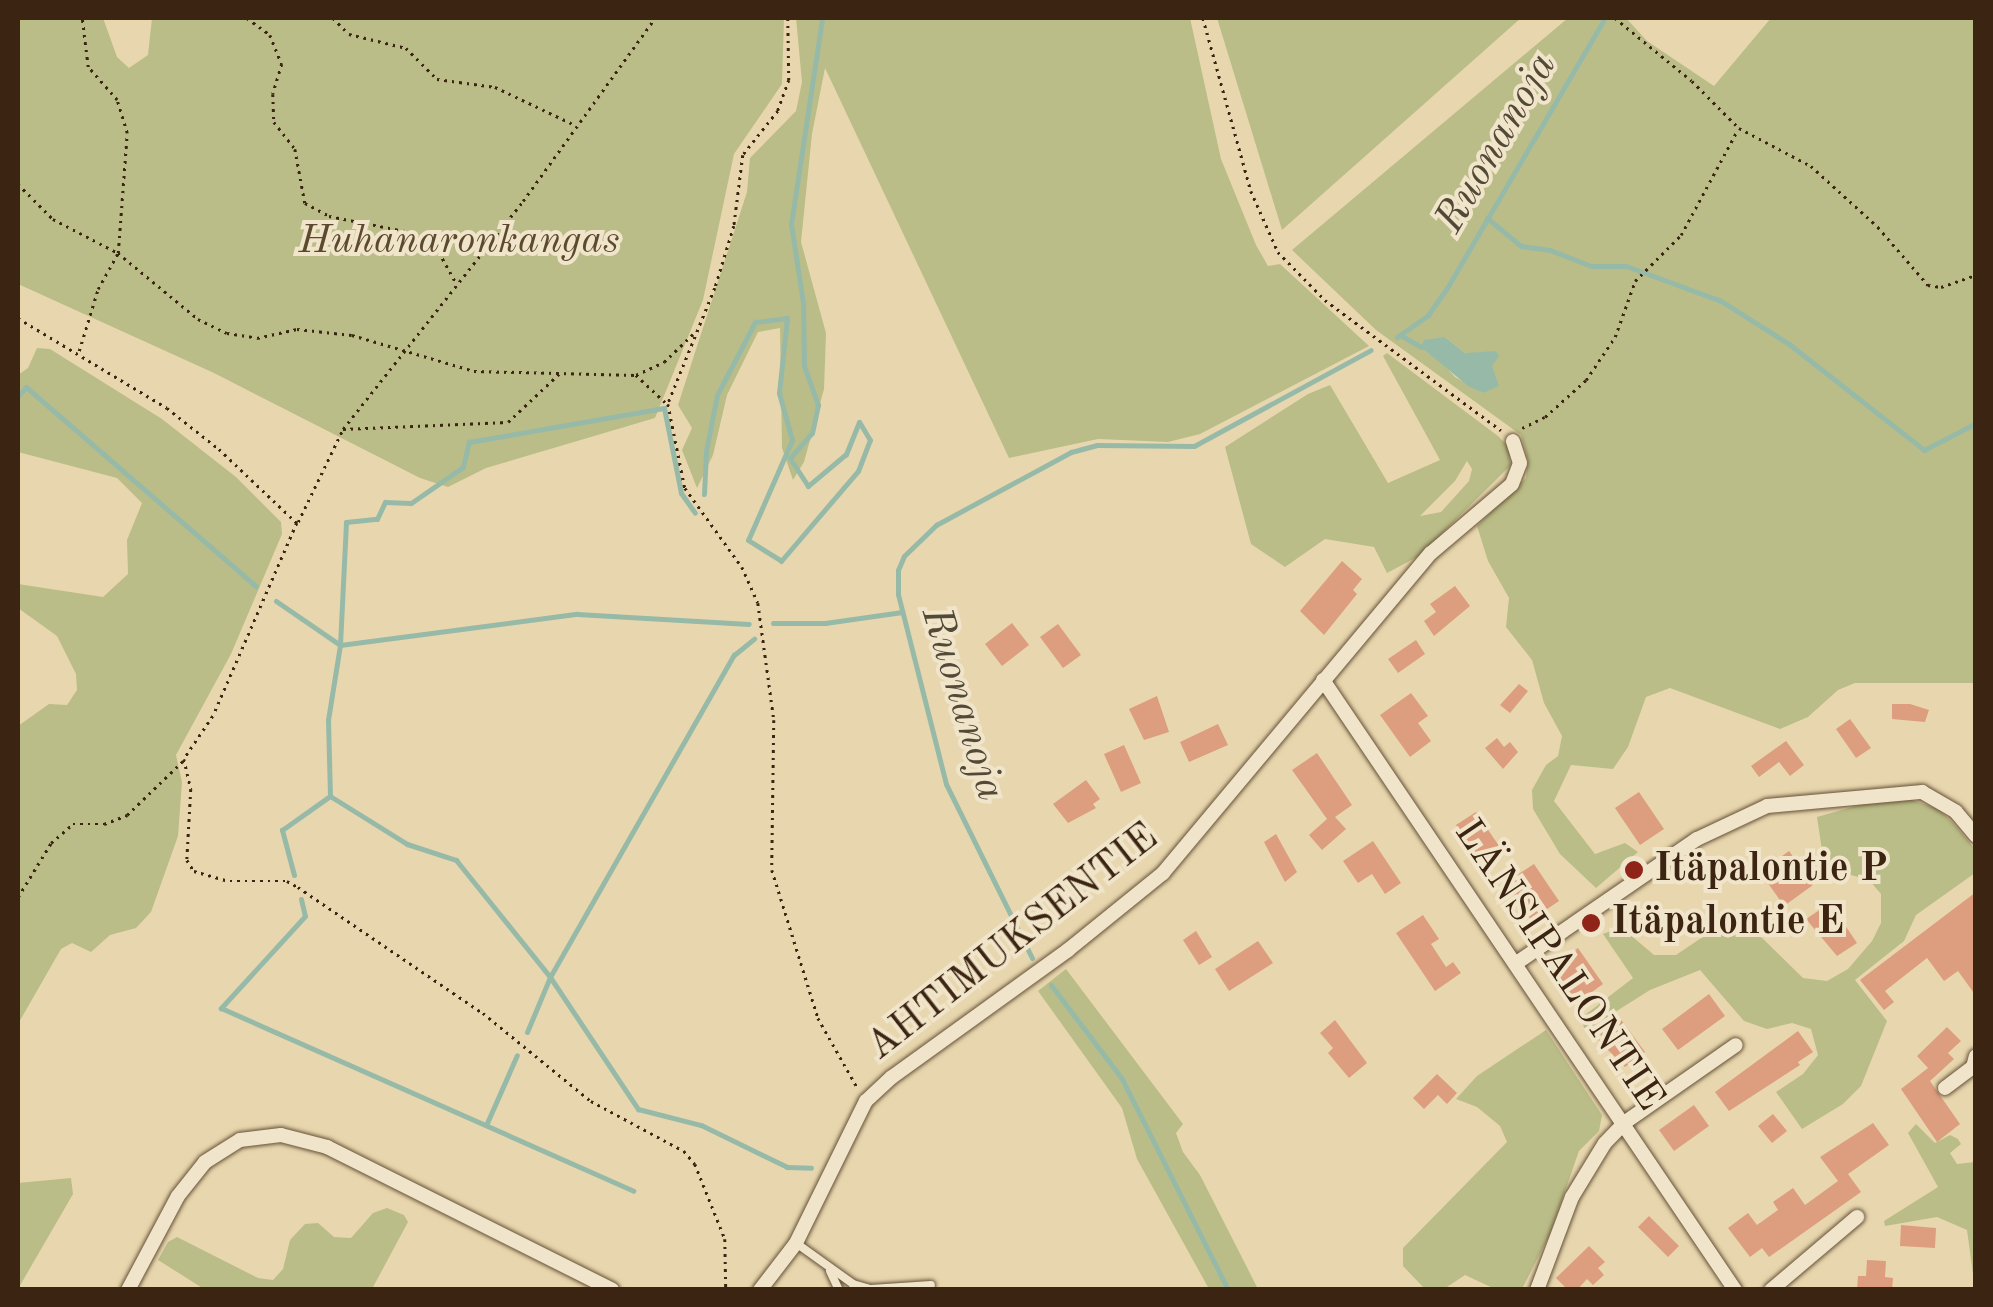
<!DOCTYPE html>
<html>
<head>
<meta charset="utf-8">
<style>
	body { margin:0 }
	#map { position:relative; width:1993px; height:1307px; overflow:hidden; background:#e8d7ae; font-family:"Old Standard TT",serif }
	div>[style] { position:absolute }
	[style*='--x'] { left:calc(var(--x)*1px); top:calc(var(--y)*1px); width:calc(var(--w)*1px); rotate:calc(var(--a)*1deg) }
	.green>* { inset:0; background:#babd87 }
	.water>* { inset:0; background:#97baa8 }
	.stream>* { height:5px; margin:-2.5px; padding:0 2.5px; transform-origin:2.5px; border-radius:2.5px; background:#97baa8 }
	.building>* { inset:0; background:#dd9d7f }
	.path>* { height:2.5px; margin-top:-1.25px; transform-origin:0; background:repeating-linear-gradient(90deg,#3b2411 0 2.5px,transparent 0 7.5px) }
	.roads { filter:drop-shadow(0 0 2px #665138) drop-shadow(0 0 2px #665138) }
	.service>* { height:8px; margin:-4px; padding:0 4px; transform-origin:4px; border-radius:4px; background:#f0e5ca }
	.minor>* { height:14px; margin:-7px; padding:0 7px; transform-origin:7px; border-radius:7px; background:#f0e5ca }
	.dots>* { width:28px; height:28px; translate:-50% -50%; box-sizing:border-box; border:5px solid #f0e5ca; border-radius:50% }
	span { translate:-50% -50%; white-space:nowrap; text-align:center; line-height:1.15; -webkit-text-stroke:8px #f0e5ca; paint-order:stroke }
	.park-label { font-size:40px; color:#5b4a2e; font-style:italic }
	.poi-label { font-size:40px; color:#3b2411; font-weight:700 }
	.left { translate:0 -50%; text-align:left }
	.street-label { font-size:40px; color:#3b2411 }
	.water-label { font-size:42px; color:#524a37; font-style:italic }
	.frame { position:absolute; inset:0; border:20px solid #3b2411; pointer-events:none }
</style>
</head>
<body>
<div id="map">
	<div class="green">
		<div style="clip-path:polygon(18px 18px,103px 18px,117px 57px,129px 68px,148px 55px,152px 18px,784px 18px,782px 84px,734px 154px,703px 300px,655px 418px,486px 468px,448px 487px,420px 478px,214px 373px,18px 284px)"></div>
		<div style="clip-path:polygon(796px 18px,1190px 18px,1221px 159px,1256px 245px,1268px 266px,1280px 264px,1369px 346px,1200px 434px,1168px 442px,1098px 439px,1009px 458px,825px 68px,812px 134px,801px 242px,826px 333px,824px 389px,804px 462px,793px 480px,782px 448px,780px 328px,758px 332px,727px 395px,713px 455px,697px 488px,682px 450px,692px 428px,678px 405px,747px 192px,750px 158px,796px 111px,802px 82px)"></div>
		<div style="clip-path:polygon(1217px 18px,1521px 18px,1282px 230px)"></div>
		<div style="clip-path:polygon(evenodd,1568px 18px,1626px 18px,1647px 41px,1714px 86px,1771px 18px,1975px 18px,1975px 683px,1855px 683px,1838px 690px,1808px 717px,1780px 729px,1670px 688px,1646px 697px,1628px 747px,1613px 769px,1571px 765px,1554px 801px,1595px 854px,1625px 843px,1638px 852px,1596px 888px,1560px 854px,1533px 809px,1532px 790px,1546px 765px,1558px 756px,1562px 736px,1544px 703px,1532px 660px,1506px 627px,1509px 598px,1488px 561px,1477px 526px,1526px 478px,1528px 460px,1521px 435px,1376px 330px,1292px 250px,1568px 18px,1445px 337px,1465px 353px,1480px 356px,1483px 393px,1455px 377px,1438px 358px,1445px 337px)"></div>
		<div style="clip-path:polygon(37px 348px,50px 349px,162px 419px,236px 477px,281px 522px,282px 534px,231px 654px,176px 755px,182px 782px,178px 836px,151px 912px,136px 928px,110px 935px,91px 952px,72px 943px,61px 949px,18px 1024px,18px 726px,49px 704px,67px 705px,77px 690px,76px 674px,57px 636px,18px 608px,18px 584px,103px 597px,128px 574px,127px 540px,142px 503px,117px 478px,18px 452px,18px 375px,28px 368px)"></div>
		<div style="clip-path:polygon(evenodd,1387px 353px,1498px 436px,1509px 447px,1510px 466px,1419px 556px,1387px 573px,1374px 547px,1325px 539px,1285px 567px,1251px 544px,1225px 447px,1308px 394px,1330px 385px,1388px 483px,1440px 460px,1383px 356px,1387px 353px,1467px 461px,1472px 469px,1469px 481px,1441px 512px,1420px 516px,1455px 481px,1467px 461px)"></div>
		<div style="clip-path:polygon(1912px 800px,1938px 809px,1953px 823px,1975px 849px,1975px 873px,1916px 915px,1904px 941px,1855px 980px,1887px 1021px,1861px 1086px,1843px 1104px,1802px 1129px,1776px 1092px,1803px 1074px,1818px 1055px,1811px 1029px,1792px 1023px,1767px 1029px,1744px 1021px,1700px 970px,1650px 990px,1585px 1031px,1581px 1018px,1633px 978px,1603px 934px,1621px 927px,1654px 955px,1676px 955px,1713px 930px,1737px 920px,1754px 930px,1803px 978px,1827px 981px,1848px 969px,1872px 941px,1881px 923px,1881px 894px,1869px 880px,1840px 872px,1823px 857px,1817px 817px,1863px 804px)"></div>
		<div style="clip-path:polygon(1066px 969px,1183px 1124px,1176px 1133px,1183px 1152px,1200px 1175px,1258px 1289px,1209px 1289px,1137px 1159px,1122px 1108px,1038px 991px)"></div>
		<div style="clip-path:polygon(1546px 1030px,1602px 1115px,1599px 1131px,1579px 1151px,1550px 1234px,1522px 1289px,1495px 1289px,1465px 1275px,1444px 1289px,1424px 1288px,1403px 1266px,1403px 1248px,1507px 1142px,1500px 1126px,1477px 1107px,1456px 1099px,1477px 1076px)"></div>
		<div style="clip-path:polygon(1916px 1124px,1935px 1143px,1950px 1135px,1958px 1139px,1961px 1144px,1950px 1153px,1957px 1164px,1975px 1162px,1975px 1289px,1967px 1230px,1937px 1217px,1885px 1226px,1884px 1221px,1938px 1187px,1908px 1133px)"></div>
		<div style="clip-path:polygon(71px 1178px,73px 1194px,18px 1289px,18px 1183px)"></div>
		<div style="clip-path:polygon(387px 1208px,404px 1215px,408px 1222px,372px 1289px,204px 1289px,158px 1260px,168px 1242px,177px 1237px,258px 1278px,273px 1280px,283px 1269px,290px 1240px,305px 1224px,318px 1223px,334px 1237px,351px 1238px,373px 1213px)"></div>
	</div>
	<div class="water">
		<div style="clip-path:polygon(1445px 337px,1465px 353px,1496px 351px,1499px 356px,1492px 366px,1499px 386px,1483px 393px,1468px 386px,1421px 347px,1424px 340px)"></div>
	</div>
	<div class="stream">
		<div style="--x:1487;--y:218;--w:44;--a:39.5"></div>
		<div style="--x:1521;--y:246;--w:29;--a:8"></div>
		<div style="--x:1550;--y:250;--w:44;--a:21.3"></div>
		<div style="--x:1591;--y:266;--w:35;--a:0"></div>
		<div style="--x:1626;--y:266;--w:101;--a:20.2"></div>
		<div style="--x:1721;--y:301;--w:80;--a:32.3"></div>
		<div style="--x:1789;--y:344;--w:172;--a:38.1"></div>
		<div style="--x:1924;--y:450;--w:59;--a:-27.4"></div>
		<div style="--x:1402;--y:336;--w:22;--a:30"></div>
		<div style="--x:1397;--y:337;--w:38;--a:-35"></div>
		<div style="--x:1428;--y:315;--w:33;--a:-55"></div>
		<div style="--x:1447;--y:288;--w:311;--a:-59.7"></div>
		<div style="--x:18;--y:396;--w:12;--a:-48"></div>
		<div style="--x:26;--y:387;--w:304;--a:40.9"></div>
		<div style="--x:704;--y:494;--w:43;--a:-87.3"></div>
		<div style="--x:706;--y:451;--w:57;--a:-78.9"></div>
		<div style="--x:717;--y:395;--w:82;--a:-62.5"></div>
		<div style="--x:755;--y:322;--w:32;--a:-7"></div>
		<div style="--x:787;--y:318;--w:75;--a:96.1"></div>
		<div style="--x:779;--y:393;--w:49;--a:74.5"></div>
		<div style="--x:792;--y:440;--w:109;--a:113.7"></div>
		<div style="--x:748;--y:540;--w:39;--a:32"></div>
		<div style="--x:781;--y:561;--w:118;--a:-49.5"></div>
		<div style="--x:858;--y:471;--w:33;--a:-69"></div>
		<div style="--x:870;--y:440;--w:21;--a:-121"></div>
		<div style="--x:859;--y:422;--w:35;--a:112"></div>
		<div style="--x:846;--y:454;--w:50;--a:139.9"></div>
		<div style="--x:808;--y:486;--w:33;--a:-123"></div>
		<div style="--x:790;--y:458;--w:33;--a:-49"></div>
		<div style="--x:812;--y:433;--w:29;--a:-78"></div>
		<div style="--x:818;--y:405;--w:41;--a:-109.7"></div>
		<div style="--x:804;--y:366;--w:63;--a:-90.9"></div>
		<div style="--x:803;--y:303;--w:80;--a:-98.6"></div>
		<div style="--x:791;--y:224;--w:208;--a:-81.4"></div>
		<div style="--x:276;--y:601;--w:78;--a:34.5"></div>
		<div style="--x:340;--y:645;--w:239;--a:-7.5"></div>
		<div style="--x:577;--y:614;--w:172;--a:3.3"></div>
		<div style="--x:773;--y:623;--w:52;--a:0"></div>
		<div style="--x:825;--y:623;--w:78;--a:-8.1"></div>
		<div style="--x:330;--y:796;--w:91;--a:31.9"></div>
		<div style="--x:407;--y:844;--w:52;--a:18.1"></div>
		<div style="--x:456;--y:860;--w:150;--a:51.2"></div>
		<div style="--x:550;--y:977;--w:159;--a:56.3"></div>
		<div style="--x:638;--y:1109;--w:65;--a:14.3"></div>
		<div style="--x:701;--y:1125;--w:96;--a:26"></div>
		<div style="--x:787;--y:1167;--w:24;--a:2"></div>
		<div style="--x:294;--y:875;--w:47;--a:-104.9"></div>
		<div style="--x:282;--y:830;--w:59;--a:-35.3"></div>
		<div style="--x:330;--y:796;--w:76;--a:-91.5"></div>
		<div style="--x:328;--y:720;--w:76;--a:-80.9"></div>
		<div style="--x:340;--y:645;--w:123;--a:-87.2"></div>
		<div style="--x:346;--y:522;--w:31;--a:-6"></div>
		<div style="--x:377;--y:519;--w:19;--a:-65"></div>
		<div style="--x:385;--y:502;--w:26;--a:2"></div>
		<div style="--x:411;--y:503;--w:63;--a:-34.7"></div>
		<div style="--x:463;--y:467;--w:26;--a:-77"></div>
		<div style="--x:469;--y:442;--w:198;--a:-9.9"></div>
		<div style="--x:664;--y:408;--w:87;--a:78.7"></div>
		<div style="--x:681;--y:493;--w:24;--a:55"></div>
		<div style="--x:301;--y:899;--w:17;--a:77"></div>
		<div style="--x:305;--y:916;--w:125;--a:132.4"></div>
		<div style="--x:221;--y:1008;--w:451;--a:23.9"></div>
		<div style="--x:1032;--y:958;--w:194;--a:-116.3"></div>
		<div style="--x:946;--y:784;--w:196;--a:-104.2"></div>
		<div style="--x:898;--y:594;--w:24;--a:-90"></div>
		<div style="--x:898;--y:570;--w:15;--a:-67"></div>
		<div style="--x:904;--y:556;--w:45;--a:-44.1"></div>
		<div style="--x:936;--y:525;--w:153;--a:-28.4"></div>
		<div style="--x:1071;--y:452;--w:27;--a:-15"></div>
		<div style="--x:1097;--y:445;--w:97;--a:0.6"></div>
		<div style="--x:1194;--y:446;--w:201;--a:-28.5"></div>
		<div style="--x:1051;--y:985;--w:118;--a:52.9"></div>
		<div style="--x:1122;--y:1079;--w:236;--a:63.3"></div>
		<div style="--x:527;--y:1032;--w:60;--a:-67.3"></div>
		<div style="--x:550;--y:977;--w:371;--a:-60.3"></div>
		<div style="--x:734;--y:655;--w:26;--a:-39"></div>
		<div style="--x:487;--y:1123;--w:74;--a:-66.2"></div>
	</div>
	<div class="building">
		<div style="clip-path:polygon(1342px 561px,1362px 579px,1353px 590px,1357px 594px,1324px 635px,1300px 611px)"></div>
		<div style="clip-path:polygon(1455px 586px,1470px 606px,1434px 636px,1424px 621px,1436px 612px,1430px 604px)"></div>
		<div style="clip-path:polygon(1012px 623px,1029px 645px,1002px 666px,985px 644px)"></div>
		<div style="clip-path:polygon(1058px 624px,1081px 655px,1063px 668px,1040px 637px)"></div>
		<div style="clip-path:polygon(1416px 640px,1425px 654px,1398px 673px,1388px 659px)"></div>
		<div style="clip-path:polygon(1519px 684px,1528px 691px,1510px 713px,1500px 705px)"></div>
		<div style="clip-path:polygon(1411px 693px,1428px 716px,1418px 723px,1431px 741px,1410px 757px,1380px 715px)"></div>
		<div style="clip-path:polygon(1157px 696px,1169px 732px,1144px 740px,1129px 709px)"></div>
		<div style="clip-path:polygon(1892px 704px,1910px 704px,1929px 710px,1925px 722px,1892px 719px)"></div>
		<div style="clip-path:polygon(1850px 719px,1871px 748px,1856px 758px,1836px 729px)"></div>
		<div style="clip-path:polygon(1218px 724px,1228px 745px,1189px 762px,1180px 742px)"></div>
		<div style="clip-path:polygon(1497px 738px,1504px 747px,1510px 742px,1518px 752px,1503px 769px,1485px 748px)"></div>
		<div style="clip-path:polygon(1786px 741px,1804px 765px,1790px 776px,1779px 762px,1759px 777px,1751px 766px)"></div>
		<div style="clip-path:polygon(1124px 745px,1141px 783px,1121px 792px,1104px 754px)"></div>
		<div style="clip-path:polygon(1317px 753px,1352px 805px,1335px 817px,1346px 829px,1322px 850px,1309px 835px,1327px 819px,1292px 770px)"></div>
		<div style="clip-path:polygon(1086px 780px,1100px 799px,1093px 804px,1096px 808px,1068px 823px,1053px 804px)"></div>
		<div style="clip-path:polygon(1639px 792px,1664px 829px,1640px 845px,1615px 808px)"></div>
		<div style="clip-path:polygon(1476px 812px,1499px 846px,1480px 860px,1456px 825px)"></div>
		<div style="clip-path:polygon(1276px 834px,1297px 872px,1285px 882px,1264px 842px)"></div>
		<div style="clip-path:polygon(1373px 841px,1401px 883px,1385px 894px,1372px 874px,1358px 883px,1343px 861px)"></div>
		<div style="clip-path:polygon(1789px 851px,1813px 885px,1784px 906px,1760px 872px)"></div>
		<div style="clip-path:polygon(1534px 864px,1559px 901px,1531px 920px,1506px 882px)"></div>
		<div style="clip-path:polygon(1976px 892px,1976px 996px,1958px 971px,1944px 981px,1927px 958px,1885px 991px,1894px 1002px,1884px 1010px,1860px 980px)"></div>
		<div style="clip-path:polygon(1830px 903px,1857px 943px,1837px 956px,1806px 919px)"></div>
		<div style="clip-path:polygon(1423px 915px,1439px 939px,1431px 944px,1446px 967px,1453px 962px,1461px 973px,1435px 991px,1396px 933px)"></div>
		<div style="clip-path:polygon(1196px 931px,1212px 957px,1199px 965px,1183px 940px)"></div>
		<div style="clip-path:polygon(1258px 941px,1273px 963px,1229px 991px,1215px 969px)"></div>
		<div style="clip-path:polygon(1578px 948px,1603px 984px,1577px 1003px,1551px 966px)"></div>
		<div style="clip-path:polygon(1709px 994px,1725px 1016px,1678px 1050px,1662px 1029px)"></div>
		<div style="clip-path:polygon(1617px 1014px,1645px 1052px,1625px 1067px,1598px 1040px,1602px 1037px,1597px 1029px)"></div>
		<div style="clip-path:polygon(1335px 1020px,1367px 1063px,1349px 1078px,1328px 1053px,1333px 1048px,1320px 1033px)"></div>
		<div style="clip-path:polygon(1947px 1027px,1961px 1041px,1948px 1053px,1954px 1059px,1930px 1081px,1960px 1124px,1937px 1142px,1901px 1089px,1928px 1068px,1917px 1056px)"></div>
		<div style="clip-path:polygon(1798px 1031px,1813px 1052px,1798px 1062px,1800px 1065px,1729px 1111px,1715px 1092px)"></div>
		<div style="clip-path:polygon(1437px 1074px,1457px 1093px,1447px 1104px,1438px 1095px,1424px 1109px,1413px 1098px)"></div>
		<div style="clip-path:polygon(1694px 1105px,1709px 1126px,1674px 1151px,1659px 1130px)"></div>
		<div style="clip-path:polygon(1773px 1114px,1787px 1131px,1772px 1143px,1758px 1126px)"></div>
		<div style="clip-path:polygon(1873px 1123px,1889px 1145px,1848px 1174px,1861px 1192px,1769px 1257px,1762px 1248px,1750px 1257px,1728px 1228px,1748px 1213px,1757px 1225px,1778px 1210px,1773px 1202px,1793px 1188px,1805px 1205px,1838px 1181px,1820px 1157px)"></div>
		<div style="clip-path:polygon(1649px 1216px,1679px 1246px,1668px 1257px,1638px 1227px)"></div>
		<div style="clip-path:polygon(1901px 1225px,1936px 1228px,1935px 1248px,1900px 1246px)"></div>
		<div style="clip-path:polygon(1589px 1246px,1605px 1262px,1598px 1268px,1604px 1275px,1593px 1285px,1587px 1279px,1577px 1290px,1568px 1290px,1556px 1278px)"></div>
		<div style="clip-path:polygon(1867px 1260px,1886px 1261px,1885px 1277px,1893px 1278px,1892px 1290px,1857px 1290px,1858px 1276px,1866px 1276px)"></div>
	</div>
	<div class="path">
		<div style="--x:247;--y:18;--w:29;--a:36"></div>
		<div style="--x:270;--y:35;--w:31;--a:68"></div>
		<div style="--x:282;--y:64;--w:31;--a:107"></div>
		<div style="--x:273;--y:94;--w:28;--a:88"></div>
		<div style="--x:274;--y:122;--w:34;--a:52"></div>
		<div style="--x:295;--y:149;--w:55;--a:79.5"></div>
		<div style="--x:305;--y:203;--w:27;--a:28"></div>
		<div style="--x:329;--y:216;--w:83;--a:11.2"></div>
		<div style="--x:410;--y:232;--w:35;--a:35"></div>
		<div style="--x:439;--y:252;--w:35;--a:61"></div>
		<div style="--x:333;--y:18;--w:23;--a:45"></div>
		<div style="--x:349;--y:34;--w:59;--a:13.8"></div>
		<div style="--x:406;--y:48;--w:44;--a:45"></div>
		<div style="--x:437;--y:79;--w:59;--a:7.9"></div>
		<div style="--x:495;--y:87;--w:86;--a:25.4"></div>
		<div style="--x:788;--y:18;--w:62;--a:89.1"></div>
		<div style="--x:789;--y:80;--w:33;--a:110"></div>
		<div style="--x:778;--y:111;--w:56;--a:128.5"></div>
		<div style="--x:743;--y:155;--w:72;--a:97.2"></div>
		<div style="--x:734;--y:226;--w:65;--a:107"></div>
		<div style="--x:715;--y:288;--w:125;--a:112.1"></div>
		<div style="--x:668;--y:404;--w:86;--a:78.6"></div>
		<div style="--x:685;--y:488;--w:97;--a:54.2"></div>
		<div style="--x:742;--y:567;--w:39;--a:66"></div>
		<div style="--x:758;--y:603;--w:118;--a:82.2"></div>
		<div style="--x:774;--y:720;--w:150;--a:90.8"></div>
		<div style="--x:772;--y:870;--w:155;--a:72.7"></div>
		<div style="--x:818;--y:1018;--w:79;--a:60.5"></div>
		<div style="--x:1203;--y:18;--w:180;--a:74.5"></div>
		<div style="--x:1251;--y:191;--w:67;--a:66.1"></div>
		<div style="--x:1278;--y:252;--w:67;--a:45.6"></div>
		<div style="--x:1325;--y:300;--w:219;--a:36.5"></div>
		<div style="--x:1615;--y:18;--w:99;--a:39.3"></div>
		<div style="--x:1692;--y:81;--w:66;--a:45"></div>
		<div style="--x:1739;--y:128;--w:81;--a:27.8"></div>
		<div style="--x:1811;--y:166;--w:91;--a:42.3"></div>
		<div style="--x:1878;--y:227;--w:77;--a:49.2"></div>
		<div style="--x:1928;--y:285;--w:13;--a:9"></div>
		<div style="--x:1941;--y:287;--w:37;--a:-19"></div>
		<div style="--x:18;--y:184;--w:49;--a:45"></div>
		<div style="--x:53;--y:219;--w:73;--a:27.6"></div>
		<div style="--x:118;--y:253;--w:104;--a:39.5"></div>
		<div style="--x:198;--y:319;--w:32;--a:26"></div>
		<div style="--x:227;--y:333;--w:30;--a:9"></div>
		<div style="--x:257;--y:338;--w:41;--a:-12.7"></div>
		<div style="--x:297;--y:329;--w:55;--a:6.2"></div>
		<div style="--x:352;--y:335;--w:127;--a:16.4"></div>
		<div style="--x:474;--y:371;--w:162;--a:1.4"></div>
		<div style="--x:636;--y:375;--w:31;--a:-25"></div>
		<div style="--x:664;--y:362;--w:40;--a:-44"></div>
		<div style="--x:18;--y:318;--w:174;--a:31.1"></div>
		<div style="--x:167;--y:408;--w:66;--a:38.3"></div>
		<div style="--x:219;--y:449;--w:108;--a:43.5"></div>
		<div style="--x:297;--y:523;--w:210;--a:113.5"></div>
		<div style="--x:213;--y:716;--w:52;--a:124"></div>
		<div style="--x:184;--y:759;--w:31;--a:77"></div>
		<div style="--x:191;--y:789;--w:71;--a:93.2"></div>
		<div style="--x:187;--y:860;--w:13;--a:58"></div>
		<div style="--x:194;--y:871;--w:37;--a:16"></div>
		<div style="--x:230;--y:881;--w:57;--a:0"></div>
		<div style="--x:287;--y:881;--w:13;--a:29"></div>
		<div style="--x:298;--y:887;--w:224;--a:34.3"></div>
		<div style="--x:483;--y:1013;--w:139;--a:39.2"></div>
		<div style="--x:591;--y:1101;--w:106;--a:28.3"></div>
		<div style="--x:684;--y:1151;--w:17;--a:50"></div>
		<div style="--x:695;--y:1164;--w:81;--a:68.2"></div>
		<div style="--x:725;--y:1239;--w:51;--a:88.9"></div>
		<div style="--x:79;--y:351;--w:65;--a:-73"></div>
		<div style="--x:98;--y:289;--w:41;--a:-60.9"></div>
		<div style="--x:118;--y:253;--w:120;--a:-85.7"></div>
		<div style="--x:127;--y:133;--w:34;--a:-107"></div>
		<div style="--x:117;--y:100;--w:44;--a:-131.3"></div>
		<div style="--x:88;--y:67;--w:49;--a:-97"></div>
		<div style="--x:636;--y:375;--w:41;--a:43"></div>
		<div style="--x:1522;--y:428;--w:25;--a:-26"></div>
		<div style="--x:1545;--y:417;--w:55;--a:-42.1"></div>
		<div style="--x:1586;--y:380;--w:52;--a:-56"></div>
		<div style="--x:1615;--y:337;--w:59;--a:-70.3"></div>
		<div style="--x:1635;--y:281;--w:65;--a:-45"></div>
		<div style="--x:1681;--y:235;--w:120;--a:-61.7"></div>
		<div style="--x:343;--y:429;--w:290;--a:-51.7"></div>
		<div style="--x:523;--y:201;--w:226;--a:-54.2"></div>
		<div style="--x:298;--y:522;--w:103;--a:-64.2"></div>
		<div style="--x:343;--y:429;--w:165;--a:-2.4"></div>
		<div style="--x:508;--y:422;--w:74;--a:-43.4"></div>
		<div style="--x:18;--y:897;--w:63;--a:-58.6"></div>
		<div style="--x:51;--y:843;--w:29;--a:-41"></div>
		<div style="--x:73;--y:824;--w:31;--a:0"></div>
		<div style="--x:104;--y:824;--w:25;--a:-21"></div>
		<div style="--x:127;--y:815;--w:78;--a:-44"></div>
	</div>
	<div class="roads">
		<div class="service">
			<div style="--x:796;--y:1243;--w:70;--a:35.7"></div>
			<div style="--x:853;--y:1284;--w:19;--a:16"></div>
			<div style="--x:871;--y:1289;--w:60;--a:-3.8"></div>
			<div style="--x:830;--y:1271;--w:21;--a:65"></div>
		</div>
		<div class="minor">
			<div style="--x:1323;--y:680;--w:736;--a:55.96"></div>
			<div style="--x:1518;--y:962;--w:217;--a:-34.5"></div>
			<div style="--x:1697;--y:839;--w:77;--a:-25.2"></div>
			<div style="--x:1767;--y:806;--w:156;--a:-5.2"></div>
			<div style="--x:1922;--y:792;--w:39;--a:30"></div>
			<div style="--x:1956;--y:812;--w:31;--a:50"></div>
			<div style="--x:1945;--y:1088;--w:35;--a:-37"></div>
			<div style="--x:1973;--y:1067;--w:11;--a:-75"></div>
			<div style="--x:128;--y:1290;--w:106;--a:-62"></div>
			<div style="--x:178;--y:1196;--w:43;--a:-51.5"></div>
			<div style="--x:205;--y:1162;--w:41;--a:-32.2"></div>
			<div style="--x:240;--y:1140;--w:41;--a:-7"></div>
			<div style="--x:281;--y:1135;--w:48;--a:14.6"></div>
			<div style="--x:327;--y:1147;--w:319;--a:26.6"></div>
			<div style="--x:760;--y:1290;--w:59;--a:-52.5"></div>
			<div style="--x:796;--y:1243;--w:158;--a:-63.8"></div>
			<div style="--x:866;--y:1101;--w:35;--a:-43"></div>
			<div style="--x:892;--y:1077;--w:217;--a:-35.8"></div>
			<div style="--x:1068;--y:950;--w:122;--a:-39"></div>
			<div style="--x:1163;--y:873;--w:417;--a:-50.1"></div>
			<div style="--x:1431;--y:553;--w:106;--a:-40.4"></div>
			<div style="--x:1512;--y:484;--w:22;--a:-69"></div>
			<div style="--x:1520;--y:463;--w:23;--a:-108"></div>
			<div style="--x:1537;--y:1290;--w:99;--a:-69.4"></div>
			<div style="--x:1572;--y:1197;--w:63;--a:-58.6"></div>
			<div style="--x:1605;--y:1143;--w:28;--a:-46"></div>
			<div style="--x:1624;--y:1123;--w:136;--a:-34.9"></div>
			<div style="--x:1771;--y:1290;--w:113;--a:-40.3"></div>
		</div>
	</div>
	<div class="dots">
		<div style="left:1634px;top:870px;background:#8f2418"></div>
		<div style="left:1591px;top:923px;background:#8f2418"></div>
	</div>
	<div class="park-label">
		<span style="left:459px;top:242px">Huhanaronkangas</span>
	</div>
	<div class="poi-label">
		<span class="left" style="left:1654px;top:870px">Itäpalontie P</span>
		<span class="left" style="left:1611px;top:923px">Itäpalontie E</span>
	</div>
	<div class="street-label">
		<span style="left:1013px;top:943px;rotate:-38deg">AHTIMUKSENTIE</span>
		<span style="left:1558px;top:966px;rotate:56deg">LÄNSIPALONTIE</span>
	</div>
	<div class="water-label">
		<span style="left:1497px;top:143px;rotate:-60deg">Ruonanoja</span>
		<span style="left:962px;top:704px;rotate:73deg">Ruonanoja</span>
	</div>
	<div class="frame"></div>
</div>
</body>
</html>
